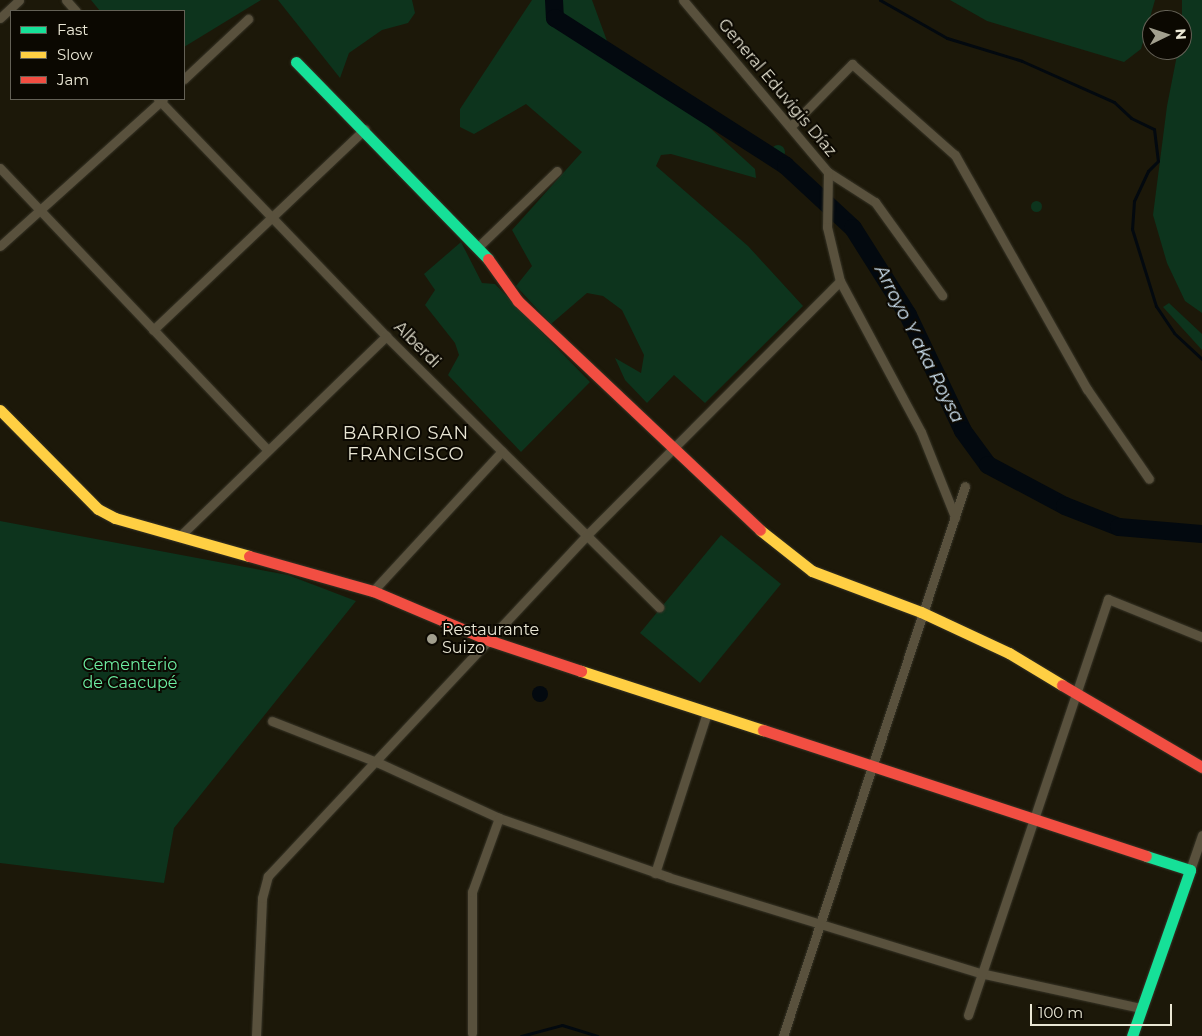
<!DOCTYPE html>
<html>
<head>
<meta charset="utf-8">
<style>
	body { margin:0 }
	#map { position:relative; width:1202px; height:1036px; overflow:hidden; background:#1c1809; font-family:Montserrat,sans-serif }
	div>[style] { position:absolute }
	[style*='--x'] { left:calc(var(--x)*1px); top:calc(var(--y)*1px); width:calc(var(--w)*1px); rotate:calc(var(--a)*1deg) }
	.green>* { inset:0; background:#0d341d }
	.round { border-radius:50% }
	.water>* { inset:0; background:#03090f }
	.stream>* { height:3px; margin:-1.5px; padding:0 1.5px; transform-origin:1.5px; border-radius:1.5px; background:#03090f }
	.river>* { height:18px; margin:-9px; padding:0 9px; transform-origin:9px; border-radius:9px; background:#03090f }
	.roads { filter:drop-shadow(0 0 1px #373427) drop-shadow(0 0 1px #373427) }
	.street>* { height:9px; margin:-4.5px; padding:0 4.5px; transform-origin:4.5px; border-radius:4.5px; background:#59513d }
	.fast>* { height:11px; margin:-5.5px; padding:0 5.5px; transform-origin:5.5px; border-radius:5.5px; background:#16e098 }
	.slow>* { height:11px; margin:-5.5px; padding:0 5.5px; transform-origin:5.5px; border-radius:5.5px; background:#ffcf43 }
	.jam>* { height:11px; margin:-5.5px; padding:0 5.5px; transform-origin:5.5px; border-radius:5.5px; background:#f24e42 }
	.dots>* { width:14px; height:14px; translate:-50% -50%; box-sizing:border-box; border:2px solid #0b0801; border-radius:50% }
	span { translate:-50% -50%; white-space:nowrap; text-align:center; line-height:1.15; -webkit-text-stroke:4px #0b0801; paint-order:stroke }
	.street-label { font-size:16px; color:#eae7d5 }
	.poi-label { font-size:16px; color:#eae7d5 }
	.left { translate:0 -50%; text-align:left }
	.park-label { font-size:16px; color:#6ceda1 }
	.water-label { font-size:18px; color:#d1e6f6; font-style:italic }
	.neighbourhood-label { font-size:18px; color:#eae7d5; letter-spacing:1px }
	.legend { position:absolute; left:10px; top:10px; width:175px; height:90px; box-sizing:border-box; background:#0b0801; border:1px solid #646156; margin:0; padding:6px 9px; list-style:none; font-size:15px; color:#eae7d5 }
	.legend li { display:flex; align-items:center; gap:10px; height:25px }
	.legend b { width:25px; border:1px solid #646156 }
	.north { position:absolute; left:1142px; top:10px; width:50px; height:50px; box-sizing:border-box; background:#0b0801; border:1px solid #646156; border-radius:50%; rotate:86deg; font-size:14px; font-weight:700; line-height:20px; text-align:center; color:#eae7d5 }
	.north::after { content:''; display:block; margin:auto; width:18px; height:22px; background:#a29f8e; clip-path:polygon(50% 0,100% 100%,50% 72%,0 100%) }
	.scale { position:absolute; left:1030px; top:1004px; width:142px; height:22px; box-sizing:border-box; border:2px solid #eae7d5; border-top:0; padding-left:6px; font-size:15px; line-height:18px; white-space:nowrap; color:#eae7d5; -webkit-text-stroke:4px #0b0801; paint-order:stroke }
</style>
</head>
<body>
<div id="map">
	<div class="green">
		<div style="clip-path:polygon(91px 0,261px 0,184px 47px,184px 11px,100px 11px)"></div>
		<div style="clip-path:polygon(278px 0,412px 0,415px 13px,408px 23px,382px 30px,349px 53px,340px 78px)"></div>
		<div style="clip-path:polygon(532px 0,592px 0,607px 41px,628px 68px,698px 117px,755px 169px,756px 178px,671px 154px,661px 155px,656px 166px,748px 246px,803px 306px,705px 403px,674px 375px,647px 403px,625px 380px,615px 358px,641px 373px,644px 355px,622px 310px,603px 296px,587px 293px,551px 324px,516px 286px,532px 266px,512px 230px,582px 152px,526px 104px,474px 134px,460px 127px,460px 109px)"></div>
		<div style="clip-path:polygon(950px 0,1155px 0,1141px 49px,1124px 62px,987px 21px)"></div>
		<div style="clip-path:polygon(1182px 0,1202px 0,1202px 313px,1185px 301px,1167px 263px,1153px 215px,1167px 106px,1178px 50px,1182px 50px)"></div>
		<div class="round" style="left:771px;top:145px;width:14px;height:14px"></div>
		<div class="round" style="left:1030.5px;top:200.5px;width:11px;height:11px"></div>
		<div style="clip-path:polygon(461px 242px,482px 283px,495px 284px,590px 382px,521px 452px,448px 375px,459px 355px,455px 343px,425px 305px,435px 290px,424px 274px)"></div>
		<div style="clip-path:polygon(1169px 303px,1202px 334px,1202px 350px,1163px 307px)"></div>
		<div style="clip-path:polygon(0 521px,288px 575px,356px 601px,174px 828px,164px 883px,0 863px)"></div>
		<div style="clip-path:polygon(721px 535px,781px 584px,700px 683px,640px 633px)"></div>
	</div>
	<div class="water">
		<div class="round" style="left:532px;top:686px;width:16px;height:16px"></div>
	</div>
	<div class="stream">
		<div style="--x:880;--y:0;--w:77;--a:29.6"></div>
		<div style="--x:947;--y:38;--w:78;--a:17"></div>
		<div style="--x:1022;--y:61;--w:101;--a:24"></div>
		<div style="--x:1114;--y:102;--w:23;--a:43"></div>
		<div style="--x:1131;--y:118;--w:25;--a:26"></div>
		<div style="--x:1154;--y:129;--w:32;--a:83"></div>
		<div style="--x:1158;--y:161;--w:14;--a:135"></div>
		<div style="--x:1148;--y:171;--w:33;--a:115"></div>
		<div style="--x:1134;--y:201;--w:28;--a:94"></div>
		<div style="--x:1132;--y:229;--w:81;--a:72.7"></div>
		<div style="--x:1156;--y:306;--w:32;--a:56"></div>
		<div style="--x:1174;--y:333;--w:38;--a:43"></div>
		<div style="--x:521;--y:1036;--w:42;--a:-15"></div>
		<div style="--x:562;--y:1025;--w:37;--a:17"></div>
	</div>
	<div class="river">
		<div style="--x:554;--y:0;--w:18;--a:87"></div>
		<div style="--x:555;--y:18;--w:274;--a:32.6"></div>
		<div style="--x:786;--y:166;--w:91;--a:42.8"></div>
		<div style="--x:853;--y:228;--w:103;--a:57.7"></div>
		<div style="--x:908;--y:315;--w:128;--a:64.6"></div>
		<div style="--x:963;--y:431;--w:42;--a:53.7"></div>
		<div style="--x:988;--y:465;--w:87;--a:28"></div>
		<div style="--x:1065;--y:506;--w:58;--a:21.3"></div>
		<div style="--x:1119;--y:527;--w:83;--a:4.8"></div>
	</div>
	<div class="roads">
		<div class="street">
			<div style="--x:66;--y:0;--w:15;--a:48"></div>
			<div style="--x:683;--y:0;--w:225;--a:49.9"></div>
			<div style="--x:828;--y:172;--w:56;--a:32.6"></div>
			<div style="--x:875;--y:202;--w:115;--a:54.2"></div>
			<div style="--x:0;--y:18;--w:26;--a:-43"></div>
			<div style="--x:184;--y:79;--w:88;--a:-43.2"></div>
			<div style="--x:158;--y:99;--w:329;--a:46.1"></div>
			<div style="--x:386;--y:336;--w:385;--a:44.8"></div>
			<div style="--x:792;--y:125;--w:86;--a:-45.5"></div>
			<div style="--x:852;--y:64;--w:137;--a:41.5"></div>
			<div style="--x:955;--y:155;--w:269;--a:60.6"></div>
			<div style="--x:1087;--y:389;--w:109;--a:55.4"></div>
			<div style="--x:0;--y:168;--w:388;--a:46.5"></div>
			<div style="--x:828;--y:172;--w:55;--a:91"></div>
			<div style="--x:827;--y:227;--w:56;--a:76.5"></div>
			<div style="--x:840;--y:281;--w:171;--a:61.8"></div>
			<div style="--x:921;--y:432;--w:92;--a:68.2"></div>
			<div style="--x:0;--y:246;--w:219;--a:-42"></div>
			<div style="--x:479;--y:246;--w:108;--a:-43.9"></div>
			<div style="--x:153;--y:330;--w:292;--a:-43.5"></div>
			<div style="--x:181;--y:535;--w:286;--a:-44.1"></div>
			<div style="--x:373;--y:591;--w:190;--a:-47.3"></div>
			<div style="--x:272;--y:721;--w:115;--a:21.4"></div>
			<div style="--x:379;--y:763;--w:132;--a:24.6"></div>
			<div style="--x:499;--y:818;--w:179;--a:19.2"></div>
			<div style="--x:668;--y:877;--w:326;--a:17.1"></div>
			<div style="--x:980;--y:973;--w:165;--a:12.3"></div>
			<div style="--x:1190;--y:870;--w:37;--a:-71"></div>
			<div style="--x:655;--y:873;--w:168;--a:-72"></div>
			<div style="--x:968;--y:1015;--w:439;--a:-71.4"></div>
			<div style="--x:1108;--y:599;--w:101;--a:22"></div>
			<div style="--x:472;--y:1033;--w:141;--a:-90"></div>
			<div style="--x:472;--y:892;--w:79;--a:-70"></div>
			<div style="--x:256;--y:1036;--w:138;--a:-87.5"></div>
			<div style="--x:262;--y:898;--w:23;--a:-75"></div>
			<div style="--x:268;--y:876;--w:464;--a:-46.9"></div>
			<div style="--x:585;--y:537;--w:361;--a:-45.1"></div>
			<div style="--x:783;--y:1036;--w:579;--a:-71.69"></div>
		</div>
		<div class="fast">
			<div style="--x:296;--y:62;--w:275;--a:45.7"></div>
			<div style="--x:1132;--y:1036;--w:176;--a:-70.7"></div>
			<div style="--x:1190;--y:870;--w:46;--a:-162.3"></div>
		</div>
		<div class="slow">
			<div style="--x:0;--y:410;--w:139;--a:45.3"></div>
			<div style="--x:98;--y:509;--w:19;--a:28"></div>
			<div style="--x:115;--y:518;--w:139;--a:15.8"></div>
			<div style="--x:760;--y:530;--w:66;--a:38.3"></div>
			<div style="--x:812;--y:571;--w:116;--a:20.6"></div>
			<div style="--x:921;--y:612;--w:97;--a:25"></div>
			<div style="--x:1009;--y:653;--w:62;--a:31.1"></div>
			<div style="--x:581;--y:671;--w:191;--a:18"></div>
		</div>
		<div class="jam">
			<div style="--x:488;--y:259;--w:52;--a:54.5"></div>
			<div style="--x:518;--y:301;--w:333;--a:43.4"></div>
			<div style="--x:249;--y:556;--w:129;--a:15.8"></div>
			<div style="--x:373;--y:591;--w:128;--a:23"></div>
			<div style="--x:491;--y:641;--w:95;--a:18.4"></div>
			<div style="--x:1062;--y:685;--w:162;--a:30.4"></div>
			<div style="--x:763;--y:730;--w:403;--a:18.2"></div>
		</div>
	</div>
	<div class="dots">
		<div style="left:432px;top:639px;background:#a29f8e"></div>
	</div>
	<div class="street-label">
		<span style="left:777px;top:88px;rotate:50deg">General Eduvigis Díaz</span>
		<span style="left:417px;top:345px;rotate:45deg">Alberdi</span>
	</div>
	<div class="poi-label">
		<span class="left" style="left:442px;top:639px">Restaurante<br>Suizo</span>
	</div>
	<div class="park-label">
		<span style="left:130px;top:674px">Cementerio<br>de Caacupé</span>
	</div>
	<div class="water-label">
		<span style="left:919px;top:344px;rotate:63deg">Arroyo Y aka Roysa</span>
	</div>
	<div class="neighbourhood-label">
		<span style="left:406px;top:444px">BARRIO SAN<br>FRANCISCO</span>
	</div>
	<ul class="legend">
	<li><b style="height:6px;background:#16e098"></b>Fast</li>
	<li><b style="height:6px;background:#ffcf43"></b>Slow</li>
	<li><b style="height:6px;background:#f24e42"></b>Jam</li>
	</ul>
	<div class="north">N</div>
	<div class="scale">100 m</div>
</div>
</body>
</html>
